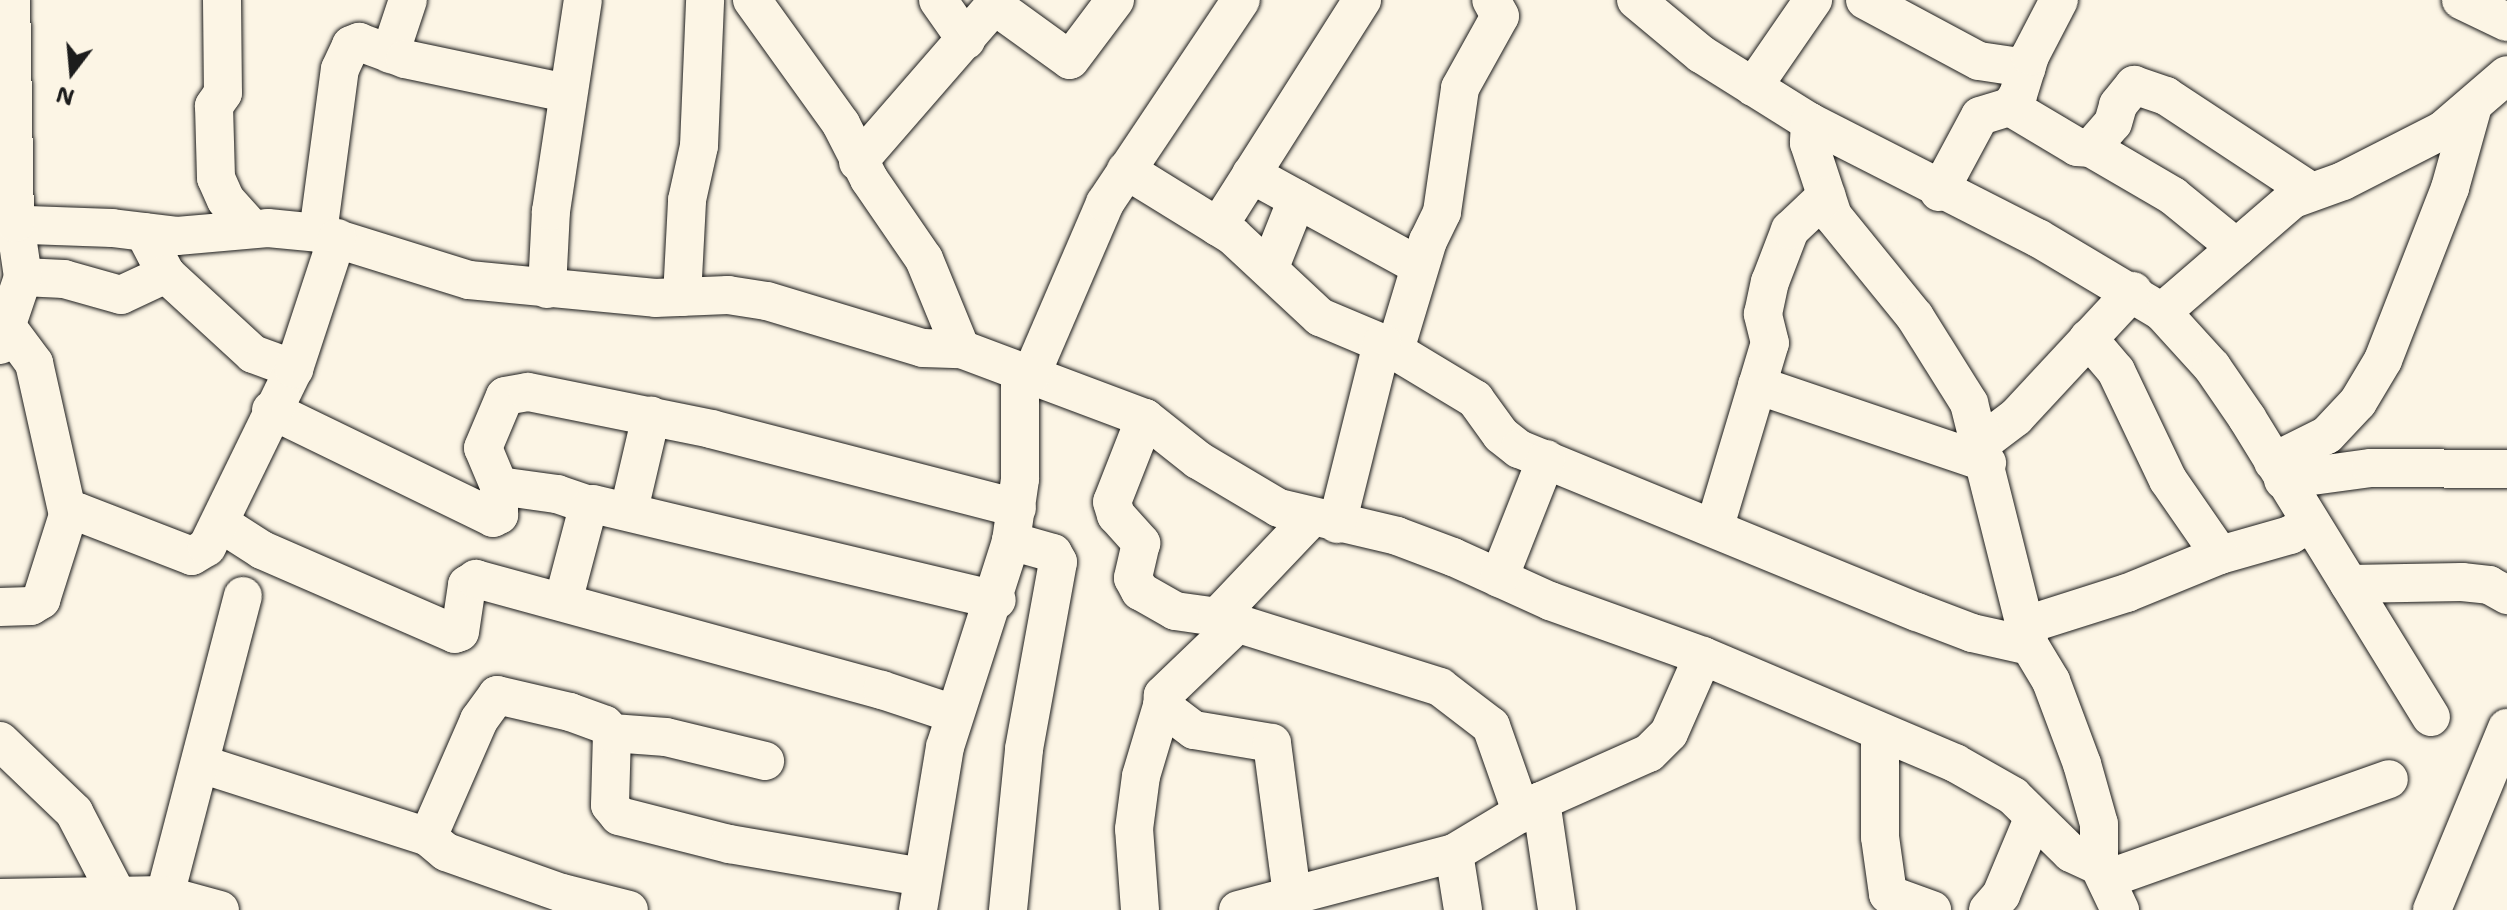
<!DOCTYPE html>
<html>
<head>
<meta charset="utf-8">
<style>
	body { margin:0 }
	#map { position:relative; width:2507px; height:910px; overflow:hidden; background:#fcf5e5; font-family:"Shantell Sans",sans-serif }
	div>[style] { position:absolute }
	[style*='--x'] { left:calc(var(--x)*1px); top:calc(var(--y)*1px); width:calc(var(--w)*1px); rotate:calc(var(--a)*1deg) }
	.roads { filter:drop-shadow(0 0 2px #1c1c1c) drop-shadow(0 0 2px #1c1c1c) }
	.minor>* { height:38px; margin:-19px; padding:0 19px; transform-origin:19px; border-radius:19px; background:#fcf5e5 }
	span { translate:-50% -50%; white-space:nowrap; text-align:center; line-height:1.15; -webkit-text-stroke:7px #fcf5e5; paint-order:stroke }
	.north { position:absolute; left:32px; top:32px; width:80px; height:80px; -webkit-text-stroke:6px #fcf5e5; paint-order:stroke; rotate:196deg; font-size:22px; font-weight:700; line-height:32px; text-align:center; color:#1c1c1c }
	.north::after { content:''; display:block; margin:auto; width:28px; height:36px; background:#1c1c1c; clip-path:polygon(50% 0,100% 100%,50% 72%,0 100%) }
</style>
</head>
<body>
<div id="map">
	<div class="roads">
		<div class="minor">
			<div style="--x:222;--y:0;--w:93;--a:89.4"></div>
			<div style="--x:223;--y:93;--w:16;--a:125"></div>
			<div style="--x:214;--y:106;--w:72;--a:88.4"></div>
			<div style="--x:216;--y:178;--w:24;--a:66"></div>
			<div style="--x:226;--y:200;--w:39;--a:48"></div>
			<div style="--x:752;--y:0;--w:153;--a:54.3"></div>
			<div style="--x:841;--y:124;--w:62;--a:63"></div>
			<div style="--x:869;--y:179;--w:97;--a:55.5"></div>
			<div style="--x:924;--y:259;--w:97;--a:67.7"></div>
			<div style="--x:938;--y:0;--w:49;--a:55"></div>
			<div style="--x:1636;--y:0;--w:85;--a:39.7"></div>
			<div style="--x:1701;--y:54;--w:128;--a:32"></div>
			<div style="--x:1810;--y:122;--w:256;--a:27"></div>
			<div style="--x:2038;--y:238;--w:144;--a:30.8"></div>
			<div style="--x:2162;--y:312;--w:74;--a:47.7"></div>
			<div style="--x:2212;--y:367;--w:62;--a:55.5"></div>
			<div style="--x:2247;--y:418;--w:351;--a:58.4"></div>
			<div style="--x:1865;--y:0;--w:129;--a:28.2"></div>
			<div style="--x:1979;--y:61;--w:48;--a:8.5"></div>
			<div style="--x:2461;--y:0;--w:51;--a:25.6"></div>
			<div style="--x:995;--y:6;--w:92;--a:35.8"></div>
			<div style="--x:1070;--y:60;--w:75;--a:-53.1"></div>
			<div style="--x:390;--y:54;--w:57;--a:-71.6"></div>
			<div style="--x:1753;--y:87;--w:106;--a:-55.4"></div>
			<div style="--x:2010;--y:107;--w:78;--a:30.8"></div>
			<div style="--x:2077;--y:147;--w:14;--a:4"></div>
			<div style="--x:2091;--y:148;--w:33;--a:-49"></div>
			<div style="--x:2113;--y:123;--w:19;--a:-74"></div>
			<div style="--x:2118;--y:105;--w:26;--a:-51"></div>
			<div style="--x:2134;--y:85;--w:34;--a:19"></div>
			<div style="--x:2166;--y:96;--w:173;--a:33.4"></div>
			<div style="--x:1810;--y:122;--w:21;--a:93"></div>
			<div style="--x:1809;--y:143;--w:77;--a:71.8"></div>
			<div style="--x:1833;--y:216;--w:130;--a:50.9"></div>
			<div style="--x:1915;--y:317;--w:102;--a:57.9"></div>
			<div style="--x:1969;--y:403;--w:251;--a:75.9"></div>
			<div style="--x:2030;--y:646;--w:41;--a:59"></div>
			<div style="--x:2051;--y:681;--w:89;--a:69.5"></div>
			<div style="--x:2082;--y:764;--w:62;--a:74.2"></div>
			<div style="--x:2099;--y:824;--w:42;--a:90"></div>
			<div style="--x:2099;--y:866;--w:49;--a:64.5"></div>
			<div style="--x:2091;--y:148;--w:95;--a:30.3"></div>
			<div style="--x:2173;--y:196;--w:82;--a:39.1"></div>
			<div style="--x:858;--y:162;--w:215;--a:-49"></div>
			<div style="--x:1126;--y:170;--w:126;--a:31.7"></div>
			<div style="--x:1233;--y:236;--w:119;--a:43"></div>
			<div style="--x:1320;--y:317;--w:67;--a:22.8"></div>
			<div style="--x:1382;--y:343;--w:109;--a:31.1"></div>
			<div style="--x:1475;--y:399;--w:44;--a:54.2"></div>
			<div style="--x:1501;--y:435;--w:23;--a:38"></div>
			<div style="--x:1519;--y:449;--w:430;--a:22.3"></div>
			<div style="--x:1917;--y:612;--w:59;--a:20.9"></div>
			<div style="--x:1972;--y:633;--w:59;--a:12.6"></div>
			<div style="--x:1251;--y:174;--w:192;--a:28.7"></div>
			<div style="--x:1939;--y:192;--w:86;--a:-61.7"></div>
			<div style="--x:1980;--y:116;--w:31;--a:-17"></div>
			<div style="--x:2010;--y:107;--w:14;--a:-56"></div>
			<div style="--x:2018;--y:95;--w:41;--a:-72.9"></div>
			<div style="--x:2030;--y:56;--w:63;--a:-62.6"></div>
			<div style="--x:0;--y:224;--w:112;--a:2"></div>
			<div style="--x:112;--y:228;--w:65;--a:7"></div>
			<div style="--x:177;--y:236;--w:91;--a:-5"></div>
			<div style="--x:268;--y:228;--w:50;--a:5.7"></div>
			<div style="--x:318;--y:233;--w:158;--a:17.3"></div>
			<div style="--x:469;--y:280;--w:187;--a:5.5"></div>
			<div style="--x:655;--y:298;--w:73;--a:-2.4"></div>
			<div style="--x:728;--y:295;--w:39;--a:9"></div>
			<div style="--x:767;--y:301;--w:163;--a:16.8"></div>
			<div style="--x:923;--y:348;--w:38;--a:2"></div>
			<div style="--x:961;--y:349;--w:197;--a:20.6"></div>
			<div style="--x:1145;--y:418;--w:68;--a:38.4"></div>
			<div style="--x:1198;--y:460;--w:94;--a:30.7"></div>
			<div style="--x:1279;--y:508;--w:121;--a:13.3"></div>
			<div style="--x:1397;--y:536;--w:60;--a:20.6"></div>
			<div style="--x:1453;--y:557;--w:107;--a:24.4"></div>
			<div style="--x:1550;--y:601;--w:163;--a:19.8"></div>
			<div style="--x:1703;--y:656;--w:274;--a:23"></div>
			<div style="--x:1955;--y:763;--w:67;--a:29.6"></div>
			<div style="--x:2013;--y:796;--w:81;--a:44.5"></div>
			<div style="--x:2071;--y:853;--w:31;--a:25"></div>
			<div style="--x:1218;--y:227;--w:269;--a:-57.6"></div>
			<div style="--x:144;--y:232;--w:47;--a:62.4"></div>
			<div style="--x:166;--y:274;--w:118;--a:42.6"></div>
			<div style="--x:253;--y:354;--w:44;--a:20.1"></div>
			<div style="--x:318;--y:233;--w:165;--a:-82.4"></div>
			<div style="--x:340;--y:69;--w:26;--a:-65"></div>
			<div style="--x:351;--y:45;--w:9;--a:-21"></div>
			<div style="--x:359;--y:42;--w:49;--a:20.3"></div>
			<div style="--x:405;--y:59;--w:166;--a:11.9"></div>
			<div style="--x:1270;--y:267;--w:73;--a:-68.3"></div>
			<div style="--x:23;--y:277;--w:41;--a:2.8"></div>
			<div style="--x:64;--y:279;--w:59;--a:15.7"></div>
			<div style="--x:121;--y:295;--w:50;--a:-25"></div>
			<div style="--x:547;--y:289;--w:78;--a:-87.1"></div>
			<div style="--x:551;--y:211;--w:213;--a:-81.4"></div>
			<div style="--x:682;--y:297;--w:97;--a:-87"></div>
			<div style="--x:687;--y:200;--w:55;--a:-77.5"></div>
			<div style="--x:699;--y:146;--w:146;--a:-87.6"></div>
			<div style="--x:2162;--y:312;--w:173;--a:-40.8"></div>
			<div style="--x:2293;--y:199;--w:53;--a:-19.8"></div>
			<div style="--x:2343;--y:181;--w:112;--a:-27"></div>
			<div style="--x:2443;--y:130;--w:84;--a:-40.7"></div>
			<div style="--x:8;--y:328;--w:44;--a:53.4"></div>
			<div style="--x:34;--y:363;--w:156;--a:77.4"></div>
			<div style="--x:0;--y:345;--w:72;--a:-71.3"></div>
			<div style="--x:23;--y:277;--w:55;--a:-98.4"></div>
			<div style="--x:15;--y:223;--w:223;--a:-91"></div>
			<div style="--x:1395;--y:350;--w:114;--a:-73.2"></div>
			<div style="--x:1428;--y:241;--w:32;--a:-64"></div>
			<div style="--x:1442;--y:212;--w:125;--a:-81.7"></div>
			<div style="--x:1460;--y:88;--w:82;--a:-60.9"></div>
			<div style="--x:1500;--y:16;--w:18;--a:-119"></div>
			<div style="--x:1031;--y:375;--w:187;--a:-66.7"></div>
			<div style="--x:1105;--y:203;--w:244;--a:-56.2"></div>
			<div style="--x:1757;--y:385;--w:243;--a:18.7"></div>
			<div style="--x:271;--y:410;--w:247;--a:25.9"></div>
			<div style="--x:493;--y:518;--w:7;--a:-27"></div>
			<div style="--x:499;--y:515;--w:29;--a:-90"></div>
			<div style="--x:499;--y:486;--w:41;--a:-112.8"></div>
			<div style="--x:483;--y:448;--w:56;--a:-67.1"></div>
			<div style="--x:505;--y:396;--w:23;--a:-10"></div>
			<div style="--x:528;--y:392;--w:187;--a:11.4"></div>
			<div style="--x:711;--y:429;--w:316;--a:14.5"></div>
			<div style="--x:1145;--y:418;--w:90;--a:111.4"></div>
			<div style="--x:1112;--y:502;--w:14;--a:73"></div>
			<div style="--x:1116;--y:515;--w:38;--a:48"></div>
			<div style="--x:1141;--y:543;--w:36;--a:103"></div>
			<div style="--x:1133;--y:578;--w:15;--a:62"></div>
			<div style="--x:1140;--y:591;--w:40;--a:29.7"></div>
			<div style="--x:1175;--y:611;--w:42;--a:8.1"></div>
			<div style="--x:1217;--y:617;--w:234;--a:17.4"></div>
			<div style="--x:1440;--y:687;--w:64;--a:37.4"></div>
			<div style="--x:1491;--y:726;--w:93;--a:70.6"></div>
			<div style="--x:1983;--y:442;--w:41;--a:-37.1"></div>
			<div style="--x:2016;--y:417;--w:172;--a:-47.1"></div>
			<div style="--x:2273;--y:462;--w:60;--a:-26.6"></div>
			<div style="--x:2327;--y:435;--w:45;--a:-46.8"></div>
			<div style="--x:2358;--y:402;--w:49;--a:-59.2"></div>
			<div style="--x:2383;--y:360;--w:185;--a:-68.7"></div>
			<div style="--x:2450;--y:188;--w:82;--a:-74.4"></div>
			<div style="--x:2283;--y:480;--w:89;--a:-7.8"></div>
			<div style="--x:2371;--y:468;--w:136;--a:0.4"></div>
			<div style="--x:499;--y:486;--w:59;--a:7.9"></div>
			<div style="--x:557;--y:494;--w:34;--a:19"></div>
			<div style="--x:629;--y:510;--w:97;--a:-76.8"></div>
			<div style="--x:220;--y:523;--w:50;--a:32.7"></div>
			<div style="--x:262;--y:550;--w:210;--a:23.5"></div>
			<div style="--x:455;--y:634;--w:5;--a:-22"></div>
			<div style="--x:460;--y:632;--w:48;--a:-81.5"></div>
			<div style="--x:467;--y:585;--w:11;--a:-34"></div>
			<div style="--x:476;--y:579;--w:421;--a:15.3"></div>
			<div style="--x:882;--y:690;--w:76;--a:18.4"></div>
			<div style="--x:1337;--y:524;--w:187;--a:-76"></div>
			<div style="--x:1715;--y:526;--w:191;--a:-73.3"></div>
			<div style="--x:1770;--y:343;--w:30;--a:-104"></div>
			<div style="--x:1763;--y:314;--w:33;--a:-78"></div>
			<div style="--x:1770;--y:282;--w:56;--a:-69"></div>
			<div style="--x:1790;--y:230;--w:50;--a:-43.4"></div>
			<div style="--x:2220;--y:555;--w:73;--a:-15.9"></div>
			<div style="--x:2290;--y:535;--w:22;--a:-30"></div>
			<div style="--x:1499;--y:578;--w:128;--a:-68.4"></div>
			<div style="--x:2349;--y:584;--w:113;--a:-1"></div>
			<div style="--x:2462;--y:582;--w:27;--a:6"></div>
			<div style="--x:2489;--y:585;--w:21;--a:29"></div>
			<div style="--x:563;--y:602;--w:94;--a:-75.2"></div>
			<div style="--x:587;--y:511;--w:9;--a:-49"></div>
			<div style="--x:593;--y:504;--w:415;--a:13.4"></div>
			<div style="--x:0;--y:607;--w:31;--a:-2"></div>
			<div style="--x:31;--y:606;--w:12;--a:-31"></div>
			<div style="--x:41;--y:600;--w:89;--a:-72.4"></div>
			<div style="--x:68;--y:515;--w:10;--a:-17"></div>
			<div style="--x:78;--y:512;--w:122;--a:21.1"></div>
			<div style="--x:192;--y:556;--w:17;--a:-31"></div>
			<div style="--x:207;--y:547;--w:198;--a:-64"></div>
			<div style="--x:294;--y:369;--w:138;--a:-71.8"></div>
			<div style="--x:1217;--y:617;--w:135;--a:-46.5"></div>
			<div style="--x:1237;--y:624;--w:103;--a:136.2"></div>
			<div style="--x:1163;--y:695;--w:11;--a:95"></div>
			<div style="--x:1162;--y:706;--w:40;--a:37"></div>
			<div style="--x:1194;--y:730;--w:79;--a:9.5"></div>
			<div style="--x:1272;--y:743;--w:152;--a:82.5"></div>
			<div style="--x:2026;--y:625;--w:106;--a:-17.6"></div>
			<div style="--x:2127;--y:593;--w:100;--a:-22.2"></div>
			<div style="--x:2220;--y:555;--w:91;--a:-124.7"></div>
			<div style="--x:2168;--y:480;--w:121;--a:-115.5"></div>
			<div style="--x:2116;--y:371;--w:43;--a:-130.3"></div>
			<div style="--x:612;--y:733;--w:72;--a:91.6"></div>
			<div style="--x:610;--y:805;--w:14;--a:51"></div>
			<div style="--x:619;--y:816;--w:114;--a:14.3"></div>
			<div style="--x:729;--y:844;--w:196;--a:9.7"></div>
			<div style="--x:1880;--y:734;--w:103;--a:90"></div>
			<div style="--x:1880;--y:837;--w:58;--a:82"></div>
			<div style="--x:1888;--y:894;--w:47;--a:20"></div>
			<div style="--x:0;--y:741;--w:103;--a:43.8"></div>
			<div style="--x:74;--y:812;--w:93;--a:62.6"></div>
			<div style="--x:201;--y:764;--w:238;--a:17.8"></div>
			<div style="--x:428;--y:837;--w:23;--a:40"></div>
			<div style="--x:446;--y:852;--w:123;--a:19.5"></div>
			<div style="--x:562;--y:893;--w:69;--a:14.2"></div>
			<div style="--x:1541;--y:801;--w:110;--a:81.6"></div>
			<div style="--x:428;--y:837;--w:128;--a:-66.4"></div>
			<div style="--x:479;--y:720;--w:31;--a:-54"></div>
			<div style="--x:497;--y:695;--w:75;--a:13.1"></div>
			<div style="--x:570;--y:712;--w:37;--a:20"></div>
			<div style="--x:605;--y:725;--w:11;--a:49"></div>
			<div style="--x:612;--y:733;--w:54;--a:4.2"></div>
			<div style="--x:666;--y:737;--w:102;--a:13.6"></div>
			<div style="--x:1454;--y:853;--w:58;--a:81"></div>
			<div style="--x:2107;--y:879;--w:299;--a:-19.5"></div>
			<div style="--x:165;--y:895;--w:309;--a:-75.4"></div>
			<div style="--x:0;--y:898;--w:165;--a:-1"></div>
			<div style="--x:165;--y:895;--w:57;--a:15.3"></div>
			<div style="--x:918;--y:910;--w:165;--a:-80.6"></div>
			<div style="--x:945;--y:747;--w:216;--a:-72.2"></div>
			<div style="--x:1011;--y:541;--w:63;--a:-81.7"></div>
			<div style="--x:1020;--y:479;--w:108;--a:-90"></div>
			<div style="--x:1008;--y:910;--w:162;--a:-84.3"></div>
			<div style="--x:1024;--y:749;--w:190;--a:-79.7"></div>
			<div style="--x:1058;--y:562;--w:10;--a:-119"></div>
			<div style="--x:1053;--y:553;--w:44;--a:-164.1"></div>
			<div style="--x:1140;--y:910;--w:81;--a:-94.2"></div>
			<div style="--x:1134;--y:829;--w:53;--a:-82.5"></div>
			<div style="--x:1141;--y:776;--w:73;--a:-73.3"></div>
			<div style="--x:1238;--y:910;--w:223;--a:-14.8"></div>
			<div style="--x:1454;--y:853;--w:101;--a:-30.9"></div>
			<div style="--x:1541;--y:801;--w:118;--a:-24"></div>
			<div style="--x:1649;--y:753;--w:28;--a:-45"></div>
			<div style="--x:1669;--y:733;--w:84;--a:-66.2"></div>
			<div style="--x:1988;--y:910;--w:20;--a:-49"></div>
			<div style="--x:2001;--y:895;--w:82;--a:-67.2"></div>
			<div style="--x:2432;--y:910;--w:197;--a:-67.6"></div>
		</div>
	</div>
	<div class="north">N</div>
</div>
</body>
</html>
